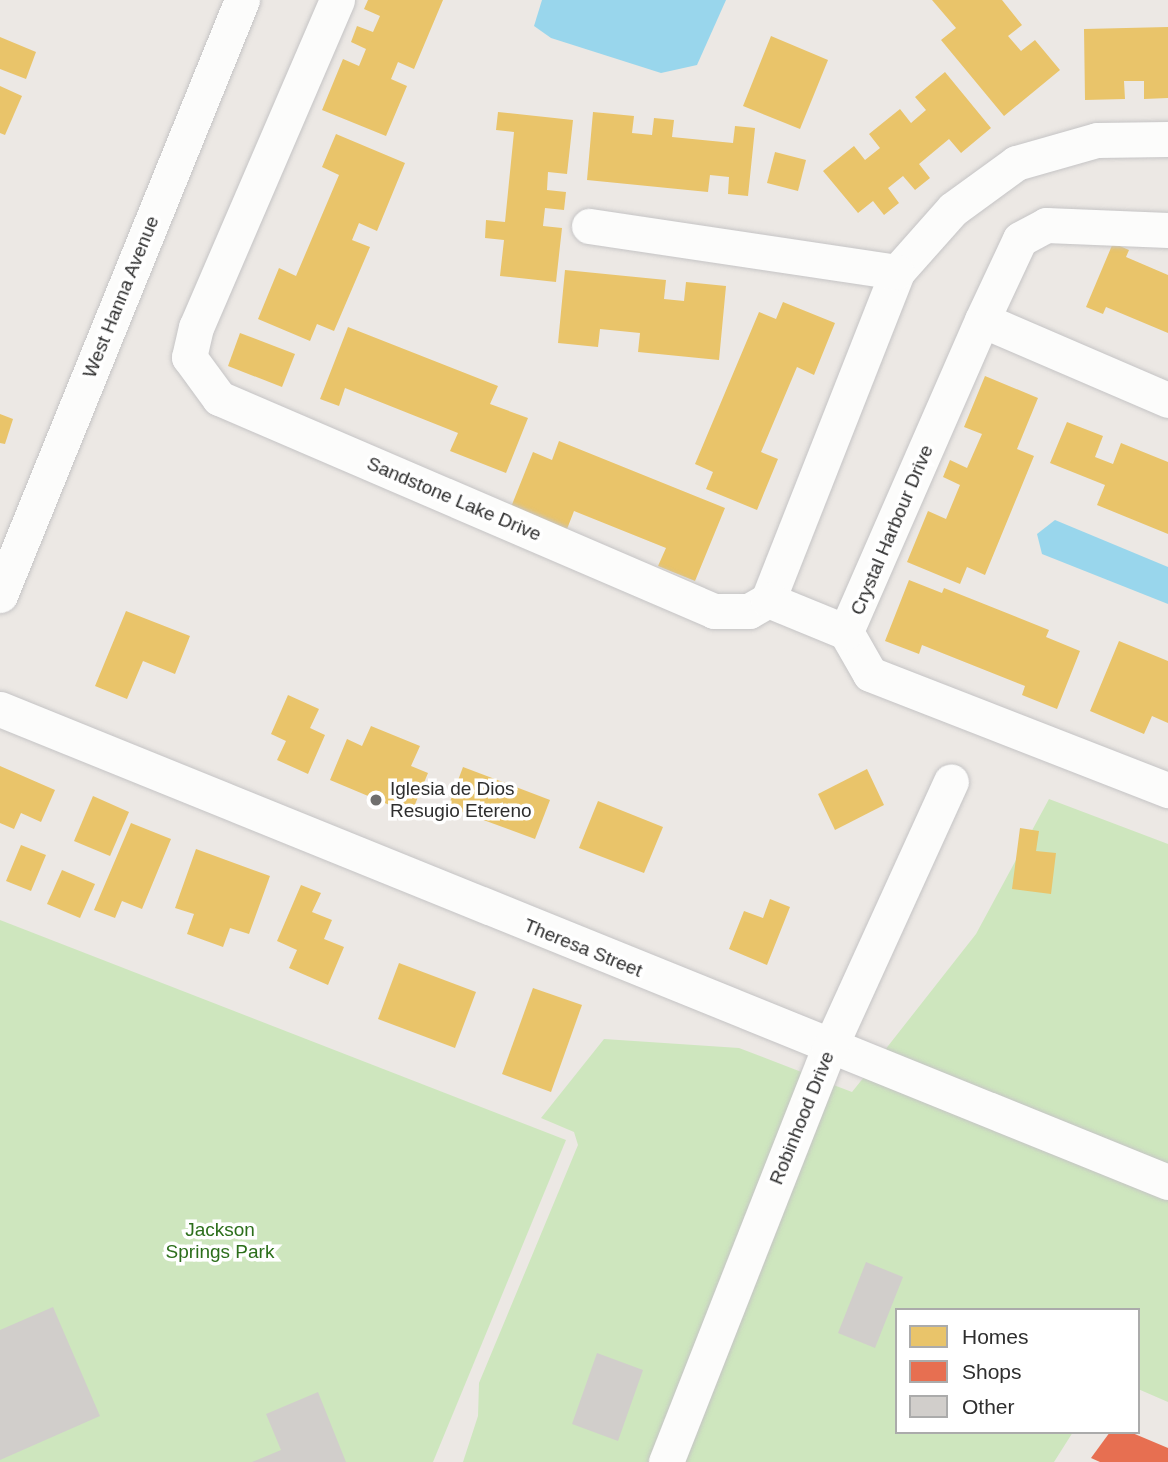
<!DOCTYPE html>
<html>
<head>
<meta charset="utf-8">
<style>
	body { margin:0 }
	#map { position:relative; width:1168px; height:1462px; overflow:hidden; background:#ece8e4; font-family:Helvetica,sans-serif }
	div>[style] { position:absolute }
	[style*='--x'] { left:calc(var(--x)*1px); top:calc(var(--y)*1px); width:calc(var(--w)*1px); rotate:calc(var(--a)*1deg) }
	.green>* { inset:0; background:#cee6be }
	.water>* { inset:0; background:#99d6ec }
	.homes>* { inset:0; background:#e9c46a }
	.shops>* { inset:0; background:#e76f51 }
	.building>* { inset:0; background:#d1cecb }
	.roads { filter:drop-shadow(0 0 2px #c5c4c5) drop-shadow(0 0 2px #c5c4c5) }
	.minor>* { height:35px; margin:-17.5px; padding:0 17.5px; transform-origin:17.5px; border-radius:17.5px; background:#fcfcfb }
	.dots>* { width:19px; height:19px; translate:-50% -50%; box-sizing:border-box; border:4px solid #fff; border-radius:50% }
	span { translate:-50% -50%; white-space:nowrap; text-align:center; line-height:1.15; -webkit-text-stroke:7px #fff; paint-order:stroke }
	.street-label { font-size:19px; color:#2e2e2e }
	.poi-label { font-size:19px; color:#2e2e2e }
	.left { translate:0 -50%; text-align:left }
	.park-label { font-size:19px; color:#2c6e1b }
	.legend { position:absolute; left:895px; top:1308px; width:245px; height:126px; box-sizing:border-box; background:#fff; border:2px solid #ababab; margin:0; padding:9px 12px; list-style:none; font-size:21px; color:#2e2e2e }
	.legend li { display:flex; align-items:center; gap:14px; height:35px }
	.legend b { width:35px; border:2px solid #ababab }
</style>
</head>
<body>
<div id="map">
	<div class="green">
		<div style="clip-path:polygon(1049px 799px,1168px 844px,1168px 1168px,881px 1055px,976px 934px)"></div>
		<div style="clip-path:polygon(0 920px,566px 1140px,433px 1462px,0 1462px)"></div>
		<div style="clip-path:polygon(604px 1039px,739px 1048px,804px 1073px,650px 1462px,463px 1462px,478px 1416px,479px 1383px,578px 1145px,574px 1132px,541px 1118px)"></div>
		<div style="clip-path:polygon(864px 1077px,1168px 1196px,1168px 1402px,1138px 1389px,1138px 1310px,897px 1310px,897px 1432px,1073px 1432px,1054px 1462px,682px 1462px,831px 1084px,852px 1092px)"></div>
	</div>
	<div class="water">
		<div style="clip-path:polygon(542px 0,726px 0,697px 65px,661px 73px,551px 38px,534px 26px)"></div>
		<div style="clip-path:polygon(1055px 520px,1168px 567px,1168px 604px,1042px 554px,1037px 534px)"></div>
	</div>
	<div class="homes">
		<div style="clip-path:polygon(368px 0,443px 0,414px 69px,398px 62px,391px 79px,407px 86px,386px 136px,322px 110px,343px 59px,359px 66px,366px 49px,351px 42px,357px 26px,373px 32px,380px 16px,364px 9px)"></div>
		<div style="clip-path:polygon(932px 0,1002px 0,1022px 25px,1008px 36px,1021px 51px,1035px 40px,1060px 70px,1004px 116px,941px 40px,956px 28px)"></div>
		<div style="clip-path:polygon(1168px 27px,1168px 98px,1144px 99px,1144px 81px,1124px 81px,1125px 99px,1085px 100px,1084px 29px)"></div>
		<div style="clip-path:polygon(771px 36px,828px 60px,800px 129px,743px 106px)"></div>
		<div style="clip-path:polygon(0 37px,36px 52px,26px 79px,0 69px)"></div>
		<div style="clip-path:polygon(945px 72px,991px 128px,961px 153px,949px 139px,919px 164px,930px 178px,915px 190px,903px 176px,888px 188px,899px 203px,884px 215px,873px 201px,858px 213px,823px 171px,854px 146px,865px 160px,880px 148px,869px 134px,900px 109px,911px 123px,926px 110px,915px 97px)"></div>
		<div style="clip-path:polygon(0 86px,22px 96px,5px 135px,0 133px)"></div>
		<div style="clip-path:polygon(498px 112px,573px 120px,567px 174px,548px 172px,547px 190px,566px 192px,564px 210px,545px 208px,543px 226px,562px 228px,556px 282px,500px 276px,504px 240px,485px 238px,486px 220px,505px 222px,514px 132px,496px 130px)"></div>
		<div style="clip-path:polygon(593px 112px,634px 116px,632px 133px,652px 135px,654px 118px,674px 120px,672px 137px,733px 143px,735px 126px,755px 128px,748px 196px,728px 194px,729px 177px,710px 175px,708px 192px,587px 180px)"></div>
		<div style="clip-path:polygon(336px 134px,405px 163px,377px 231px,359px 223px,352px 240px,370px 247px,334px 331px,317px 324px,310px 341px,258px 319px,279px 268px,296px 276px,339px 175px,322px 167px)"></div>
		<div style="clip-path:polygon(775px 152px,806px 160px,798px 191px,767px 183px)"></div>
		<div style="clip-path:polygon(1113px 243px,1129px 250px,1126px 257px,1168px 275px,1168px 333px,1106px 307px,1103px 314px,1086px 307px)"></div>
		<div style="clip-path:polygon(565px 270px,666px 280px,664px 299px,684px 301px,686px 282px,726px 286px,719px 360px,638px 352px,640px 333px,600px 329px,598px 347px,558px 343px)"></div>
		<div style="clip-path:polygon(783px 302px,835px 323px,814px 375px,797px 367px,761px 452px,778px 459px,757px 510px,706px 489px,713px 472px,695px 464px,759px 312px,776px 319px)"></div>
		<div style="clip-path:polygon(348px 327px,498px 386px,490px 404px,528px 418px,506px 473px,450px 451px,458px 433px,345px 388px,339px 406px,320px 399px)"></div>
		<div style="clip-path:polygon(240px 333px,295px 354px,282px 387px,228px 366px)"></div>
		<div style="clip-path:polygon(985px 376px,1038px 398px,1017px 449px,1034px 456px,985px 575px,967px 567px,960px 584px,907px 562px,928px 511px,946px 519px,960px 485px,943px 477px,950px 460px,967px 468px,982px 434px,964px 427px)"></div>
		<div style="clip-path:polygon(0 414px,13px 419px,5px 444px,0 443px)"></div>
		<div style="clip-path:polygon(1067px 422px,1103px 436px,1095px 457px,1113px 464px,1121px 443px,1168px 462px,1168px 534px,1097px 505px,1105px 485px,1050px 463px)"></div>
		<div style="clip-path:polygon(559px 441px,725px 508px,695px 581px,658px 566px,666px 548px,574px 511px,567px 529px,511px 507px,533px 452px,552px 460px)"></div>
		<div style="clip-path:polygon(909px 580px,942px 593px,944px 588px,1049px 630px,1046px 637px,1080px 651px,1057px 709px,1022px 695px,1025px 686px,922px 645px,919px 654px,885px 641px)"></div>
		<div style="clip-path:polygon(126px 611px,190px 636px,175px 674px,143px 661px,127px 699px,95px 686px)"></div>
		<div style="clip-path:polygon(1119px 641px,1168px 661px,1168px 723px,1152px 716px,1144px 734px,1090px 711px)"></div>
		<div style="clip-path:polygon(288px 695px,319px 709px,310px 728px,325px 735px,308px 774px,277px 760px,286px 741px,271px 734px)"></div>
		<div style="clip-path:polygon(371px 726px,420px 746px,411px 766px,428px 773px,411px 814px,330px 780px,347px 739px,362px 746px)"></div>
		<div style="clip-path:polygon(0 766px,55px 790px,41px 822px,21px 813px,14px 829px,0 823px)"></div>
		<div style="clip-path:polygon(463px 767px,550px 800px,535px 839px,448px 807px)"></div>
		<div style="clip-path:polygon(867px 769px,884px 805px,835px 830px,818px 794px)"></div>
		<div style="clip-path:polygon(93px 796px,129px 812px,110px 856px,74px 841px)"></div>
		<div style="clip-path:polygon(598px 801px,663px 827px,644px 873px,579px 848px)"></div>
		<div style="clip-path:polygon(131px 823px,171px 839px,142px 909px,122px 901px,115px 918px,94px 910px)"></div>
		<div style="clip-path:polygon(1020px 828px,1039px 831px,1036px 851px,1056px 853px,1051px 894px,1012px 889px)"></div>
		<div style="clip-path:polygon(21px 845px,46px 855px,31px 891px,6px 881px)"></div>
		<div style="clip-path:polygon(196px 849px,270px 876px,249px 934px,230px 928px,223px 947px,187px 934px,194px 914px,175px 908px)"></div>
		<div style="clip-path:polygon(62px 870px,95px 884px,80px 918px,47px 904px)"></div>
		<div style="clip-path:polygon(301px 885px,321px 893px,312px 912px,332px 920px,324px 939px,344px 947px,328px 985px,289px 968px,297px 950px,277px 941px)"></div>
		<div style="clip-path:polygon(770px 899px,790px 907px,767px 965px,729px 949px,744px 911px,763px 918px)"></div>
		<div style="clip-path:polygon(399px 963px,476px 992px,455px 1048px,378px 1019px)"></div>
		<div style="clip-path:polygon(533px 988px,582px 1005px,551px 1092px,502px 1074px)"></div>
	</div>
	<div class="shops">
		<div style="clip-path:polygon(1110px 1432px,1130px 1432px,1168px 1448px,1168px 1462px,1100px 1462px,1091px 1458px)"></div>
	</div>
	<div class="building">
		<div style="clip-path:polygon(866px 1262px,903px 1277px,875px 1348px,838px 1333px)"></div>
		<div style="clip-path:polygon(53px 1307px,100px 1416px,0 1460px,0 1330px)"></div>
		<div style="clip-path:polygon(597px 1353px,643px 1370px,618px 1441px,572px 1424px)"></div>
		<div style="clip-path:polygon(318px 1392px,346px 1462px,252px 1462px,281px 1450px,266px 1414px)"></div>
	</div>
	<div class="roads">
		<div class="minor">
			<div style="--x:337;--y:0;--w:356;--a:113.3"></div>
			<div style="--x:196;--y:327;--w:31;--a:103"></div>
			<div style="--x:189;--y:357;--w:51;--a:53.8"></div>
			<div style="--x:219;--y:398;--w:539;--a:23.28"></div>
			<div style="--x:714;--y:611;--w:35;--a:0"></div>
			<div style="--x:749;--y:611;--w:22;--a:-30"></div>
			<div style="--x:768;--y:600;--w:352;--a:-68.5"></div>
			<div style="--x:897;--y:272;--w:84;--a:-48.4"></div>
			<div style="--x:953;--y:209;--w:78;--a:-36.1"></div>
			<div style="--x:1016;--y:163;--w:84;--a:-15.9"></div>
			<div style="--x:1097;--y:140;--w:71;--a:-0.8"></div>
			<div style="--x:589;--y:226;--w:311;--a:8.5"></div>
			<div style="--x:982;--y:320;--w:89;--a:-64.9"></div>
			<div style="--x:1020;--y:239;--w:30;--a:-28"></div>
			<div style="--x:1046;--y:225;--w:122;--a:2.3"></div>
			<div style="--x:1168;--y:400;--w:202;--a:-156.7"></div>
			<div style="--x:982;--y:320;--w:340;--a:113.6"></div>
			<div style="--x:846;--y:632;--w:48;--a:60.3"></div>
			<div style="--x:870;--y:674;--w:320;--a:21.3"></div>
			<div style="--x:0;--y:595;--w:642;--a:-67.87"></div>
			<div style="--x:768;--y:600;--w:84;--a:22.3"></div>
			<div style="--x:0;--y:709;--w:1260;--a:22.05"></div>
			<div style="--x:666;--y:1462;--w:444;--a:-68.5"></div>
			<div style="--x:829;--y:1049;--w:294;--a:-65.5"></div>
		</div>
	</div>
	<div class="dots">
		<div style="left:376px;top:800px;background:#706f6e"></div>
	</div>
	<div class="street-label">
		<span style="left:121px;top:297px;rotate:-68deg">West Hanna Avenue</span>
		<span style="left:454px;top:499px;rotate:23deg">Sandstone Lake Drive</span>
		<span style="left:892px;top:530px;rotate:-67deg">Crystal Harbour Drive</span>
		<span style="left:583px;top:948px;rotate:22deg">Theresa Street</span>
		<span style="left:802px;top:1118px;rotate:-68deg">Robinhood Drive</span>
	</div>
	<div class="poi-label">
		<span class="left" style="left:390px;top:800px">Iglesia de Dios<br>Resugio Etereno</span>
	</div>
	<div class="park-label">
		<span style="left:220px;top:1241px">Jackson<br>Springs Park</span>
	</div>
	<ul class="legend">
	<li><b style="height:19px;background:#e9c46a"></b>Homes</li>
	<li><b style="height:19px;background:#e76f51"></b>Shops</li>
	<li><b style="height:19px;background:#d1cecb"></b>Other</li>
	</ul>
</div>
</body>
</html>
